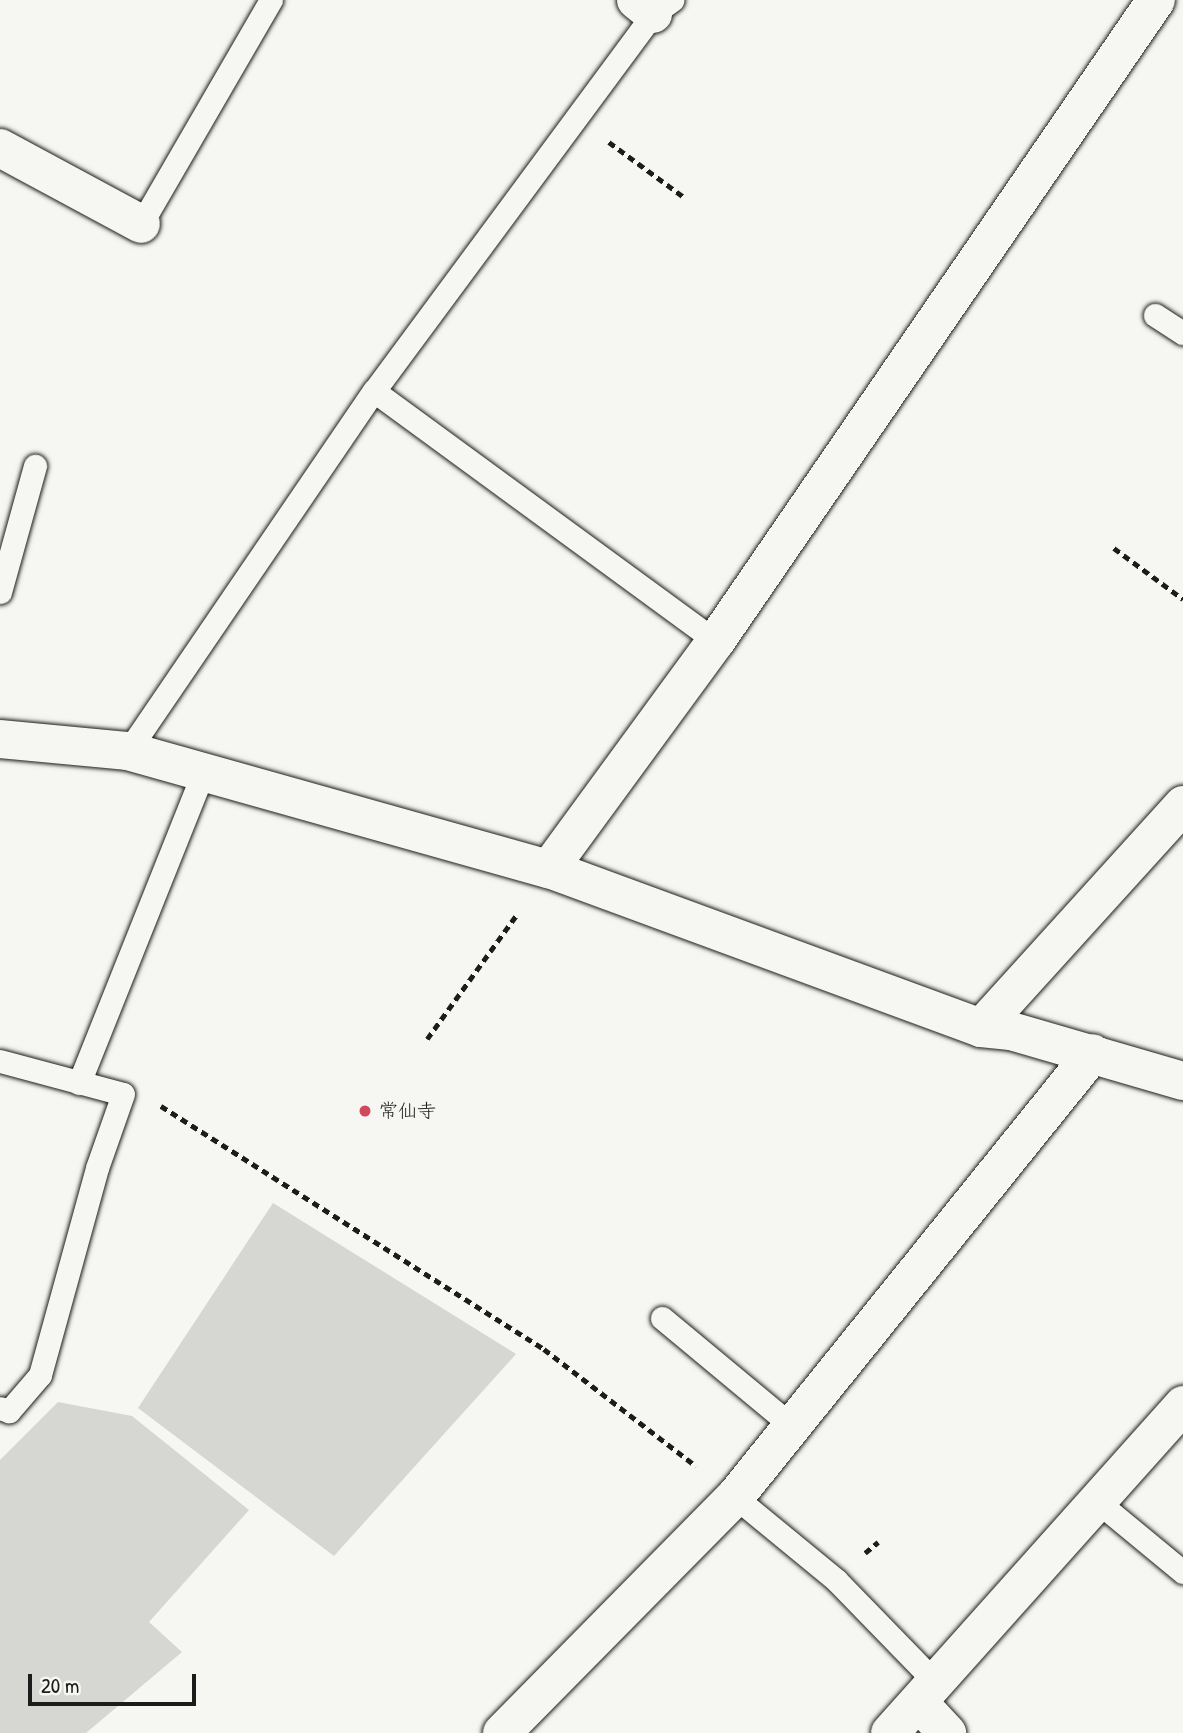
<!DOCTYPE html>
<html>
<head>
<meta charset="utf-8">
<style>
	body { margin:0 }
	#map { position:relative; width:1183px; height:1733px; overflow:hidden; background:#f6f6f2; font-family:"Patrick Hand","Klee One",sans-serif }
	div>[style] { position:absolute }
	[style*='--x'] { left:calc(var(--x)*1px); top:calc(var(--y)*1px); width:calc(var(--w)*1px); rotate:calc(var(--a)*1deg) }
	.green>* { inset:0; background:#d6d6d2 }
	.path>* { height:4.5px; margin-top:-2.25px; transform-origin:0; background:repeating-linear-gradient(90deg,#1c1c1c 0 7px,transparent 0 12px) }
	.roads { filter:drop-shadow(0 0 2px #1c1c1c) drop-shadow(0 0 2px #1c1c1c) }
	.service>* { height:23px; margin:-11.5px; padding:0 11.5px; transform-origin:11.5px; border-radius:11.5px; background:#f6f6f2 }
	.minor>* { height:38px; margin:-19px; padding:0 19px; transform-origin:19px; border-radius:19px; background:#f6f6f2 }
	.dots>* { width:19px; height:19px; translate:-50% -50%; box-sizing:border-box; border:4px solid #f6f6f2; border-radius:50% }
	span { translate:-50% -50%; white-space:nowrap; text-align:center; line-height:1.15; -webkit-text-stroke:5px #f6f6f2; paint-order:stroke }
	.poi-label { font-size:19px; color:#1c1c1c }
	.left { translate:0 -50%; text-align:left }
	.scale { position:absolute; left:28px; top:1674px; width:168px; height:32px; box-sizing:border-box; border:4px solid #1c1c1c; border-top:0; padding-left:9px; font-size:21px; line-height:24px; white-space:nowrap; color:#1c1c1c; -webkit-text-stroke:5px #f6f6f2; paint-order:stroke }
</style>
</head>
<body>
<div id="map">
	<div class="green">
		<div style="clip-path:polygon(273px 1203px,516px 1354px,334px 1556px,138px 1408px)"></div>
		<div style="clip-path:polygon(58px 1402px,132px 1416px,249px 1510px,149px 1622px,182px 1652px,86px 1733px,0 1733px,0 1460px)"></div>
	</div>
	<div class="path">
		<div style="--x:609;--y:142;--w:93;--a:36.3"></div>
		<div style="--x:1114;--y:548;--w:86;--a:36.5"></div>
		<div style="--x:427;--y:1039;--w:155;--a:-54.2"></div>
		<div style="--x:161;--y:1106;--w:454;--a:32.4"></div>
		<div style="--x:544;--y:1349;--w:192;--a:37.6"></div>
		<div style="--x:865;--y:1553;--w:17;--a:-40"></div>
	</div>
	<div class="roads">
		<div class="service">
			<div style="--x:141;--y:224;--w:259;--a:-59.9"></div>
			<div style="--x:1155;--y:315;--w:33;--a:33"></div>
			<div style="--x:374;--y:391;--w:424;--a:36.2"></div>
			<div style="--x:0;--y:592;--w:131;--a:-74.5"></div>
			<div style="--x:128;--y:751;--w:436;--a:-55.7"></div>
			<div style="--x:374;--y:391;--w:469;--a:-53.5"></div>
			<div style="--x:653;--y:14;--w:24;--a:-36"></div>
			<div style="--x:0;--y:1061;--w:127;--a:15"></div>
			<div style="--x:123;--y:1094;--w:78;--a:109.4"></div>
			<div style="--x:97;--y:1168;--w:215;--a:105.4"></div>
			<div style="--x:40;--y:1375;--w:48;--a:130.7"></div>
			<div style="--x:9;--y:1411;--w:9;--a:-162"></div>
			<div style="--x:79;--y:1083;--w:336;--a:-68.2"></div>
			<div style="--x:662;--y:1318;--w:169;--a:39.7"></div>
			<div style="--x:735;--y:1497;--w:131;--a:39.4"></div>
			<div style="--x:836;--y:1580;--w:145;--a:45.8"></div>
			<div style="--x:1098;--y:1502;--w:110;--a:39.5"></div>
		</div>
		<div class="minor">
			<div style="--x:636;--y:0;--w:22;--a:39"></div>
			<div style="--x:0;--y:148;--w:160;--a:28.3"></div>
			<div style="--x:0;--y:739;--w:129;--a:5.4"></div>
			<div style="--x:128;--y:751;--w:437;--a:15.7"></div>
			<div style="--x:549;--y:869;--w:460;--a:20.2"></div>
			<div style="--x:981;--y:1028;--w:30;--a:6"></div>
			<div style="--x:1011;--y:1031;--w:179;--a:16.2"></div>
			<div style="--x:549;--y:869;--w:283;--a:-53.8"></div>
			<div style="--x:716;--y:641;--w:777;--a:-55.53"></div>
			<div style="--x:981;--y:1028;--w:301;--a:-47.8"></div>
			<div style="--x:920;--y:1704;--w:40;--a:47"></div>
			<div style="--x:502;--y:1733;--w:332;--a:-45.4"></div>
			<div style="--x:735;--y:1497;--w:570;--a:-51.12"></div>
			<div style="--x:890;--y:1733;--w:440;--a:-48.2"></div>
		</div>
	</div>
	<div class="dots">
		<div style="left:365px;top:1111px;background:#d1495b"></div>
	</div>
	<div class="poi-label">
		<span class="left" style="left:379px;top:1111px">常仙寺</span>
	</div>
	<div class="scale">20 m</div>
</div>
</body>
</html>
